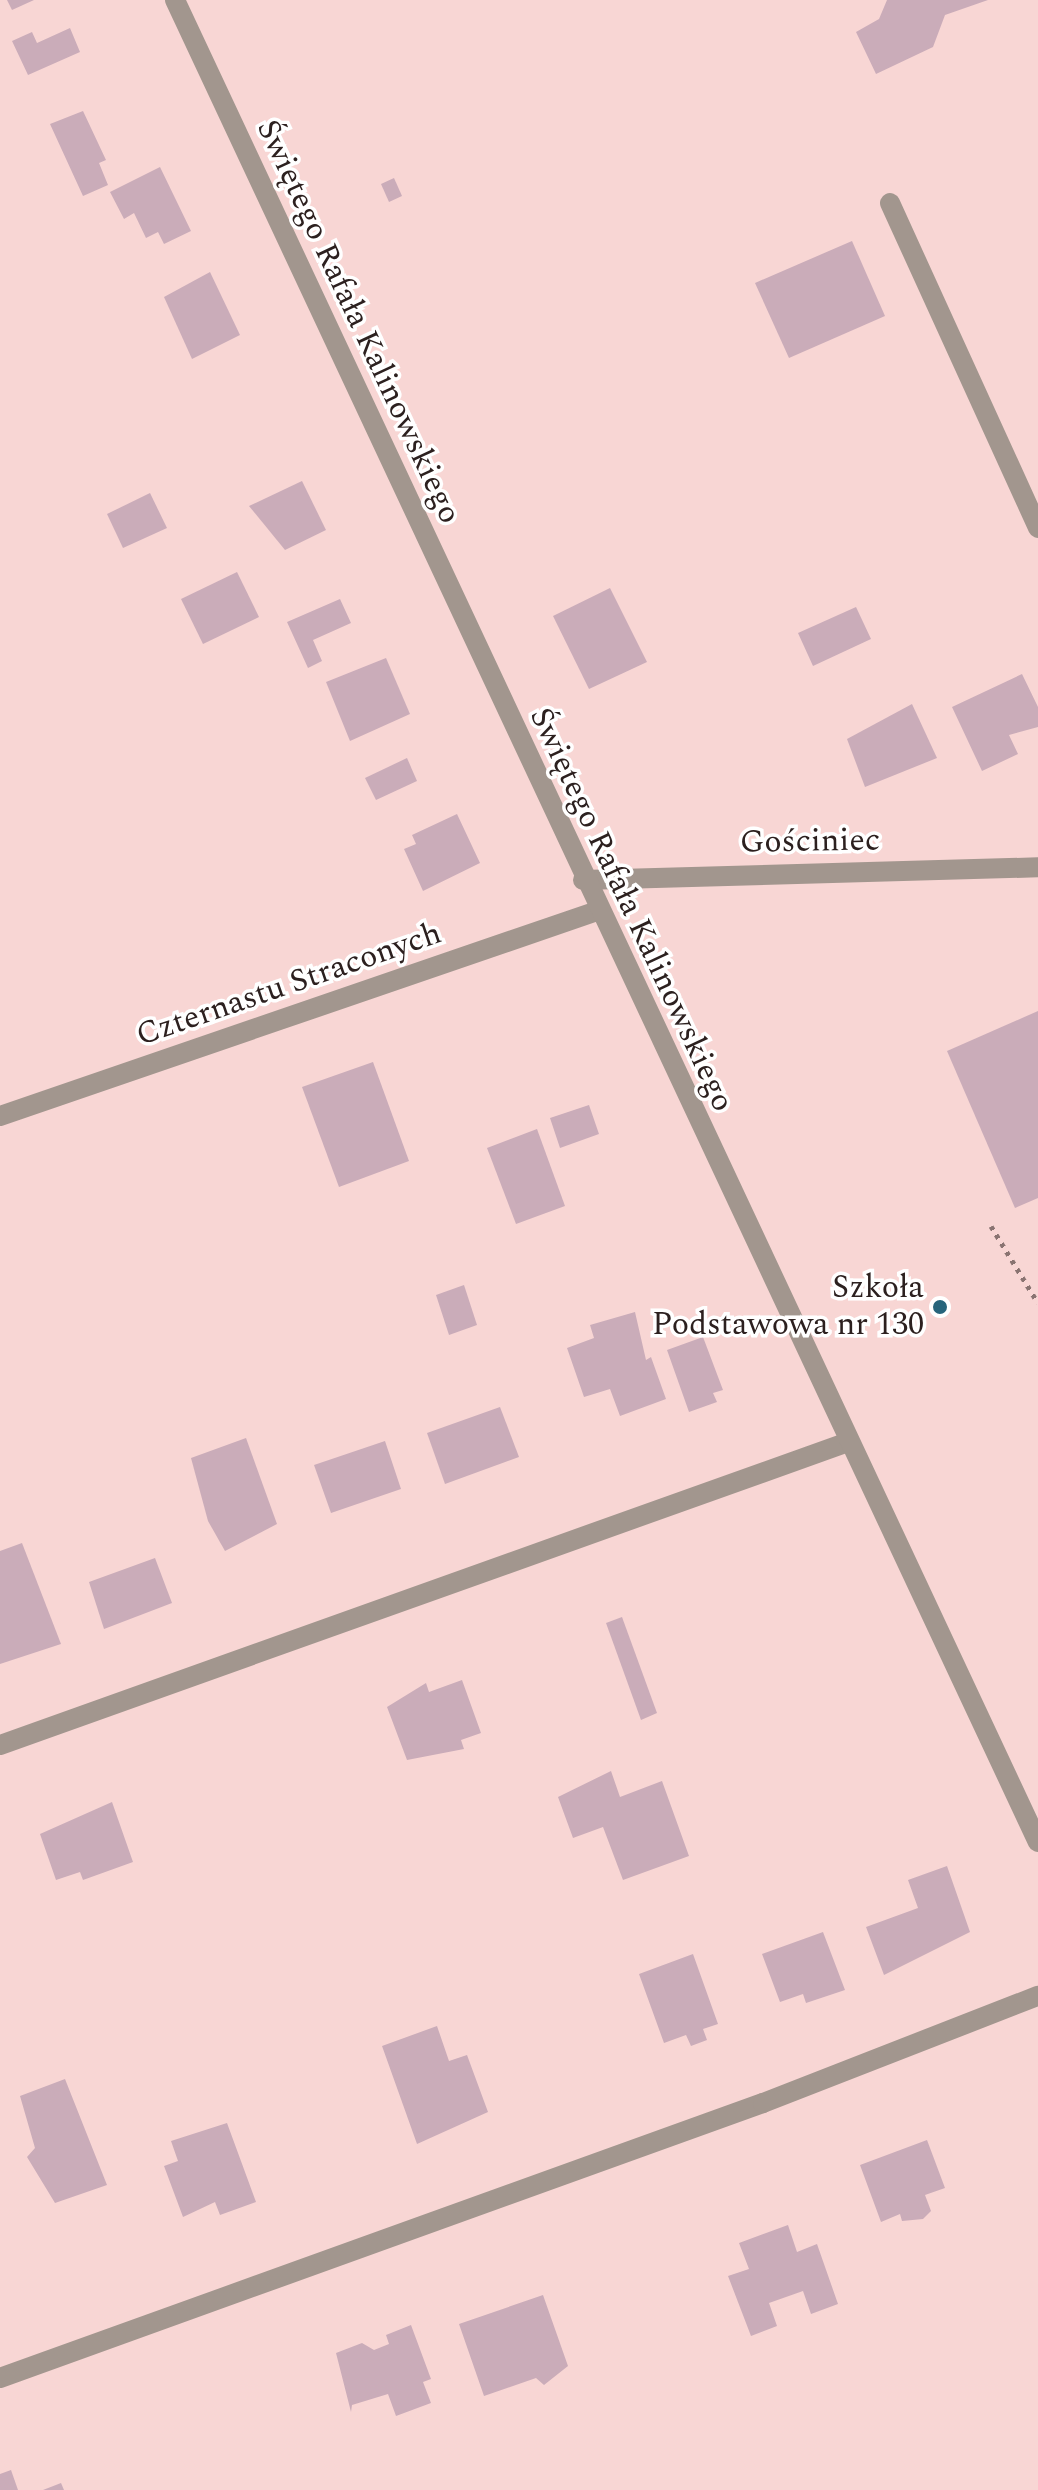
<!DOCTYPE html>
<html>
<head>
<meta charset="utf-8">
<style>
	body { margin:0 }
	#map { position:relative; width:1038px; height:2490px; overflow:hidden; background:#f8d6d4; font-family:Spectral,serif }
	div>[style] { position:absolute }
	[style*='--x'] { left:calc(var(--x)*1px); top:calc(var(--y)*1px); width:calc(var(--w)*1px); rotate:calc(var(--a)*1deg) }
	.building>* { inset:0; background:#caacb9 }
	.path>* { height:5px; margin-top:-2.5px; transform-origin:0; background:repeating-linear-gradient(90deg,#897371 0 4px,transparent 0 10px) }
	.service>* { height:20px; margin:-10px; padding:0 10px; transform-origin:10px; border-radius:10px; background:#a2968e }
	.minor>* { height:20px; margin:-10px; padding:0 10px; transform-origin:10px; border-radius:10px; background:#a2968e }
	.tertiary>* { height:20px; margin:-10px; padding:0 10px; transform-origin:10px; border-radius:10px; background:#a2968e }
	.dots>* { width:22px; height:22px; translate:-50% -50%; box-sizing:border-box; border:4px solid #fff; border-radius:50% }
	span { translate:-50% -50%; white-space:nowrap; text-align:center; line-height:1.15; -webkit-text-stroke:7px #fff; paint-order:stroke }
	.street-label { font-size:32px; color:#2c201f }
	.poi-label { font-size:32px; color:#2c201f }
	.right { translate:-100% -50%; text-align:right }
</style>
</head>
<body>
<div id="map">
	<div class="building">
		<div style="clip-path:polygon(7px 0,34px 0,12px 10px)"></div>
		<div style="clip-path:polygon(887px 0,988px 0,945px 15px,933px 47px,876px 74px,856px 32px,879px 19px)"></div>
		<div style="clip-path:polygon(70px 28px,80px 52px,28px 75px,12px 41px,32px 32px,37px 43px)"></div>
		<div style="clip-path:polygon(83px 111px,106px 160px,99px 163px,108px 185px,83px 196px,50px 124px)"></div>
		<div style="clip-path:polygon(160px 167px,191px 231px,164px 244px,158px 232px,146px 238px,134px 213px,124px 219px,110px 192px)"></div>
		<div style="clip-path:polygon(394px 178px,402px 196px,389px 202px,381px 184px)"></div>
		<div style="clip-path:polygon(852px 241px,885px 316px,789px 358px,755px 283px)"></div>
		<div style="clip-path:polygon(210px 272px,240px 335px,192px 359px,164px 297px)"></div>
		<div style="clip-path:polygon(302px 481px,326px 530px,285px 550px,249px 506px)"></div>
		<div style="clip-path:polygon(150px 493px,167px 528px,123px 548px,107px 514px)"></div>
		<div style="clip-path:polygon(237px 572px,259px 617px,203px 644px,181px 599px)"></div>
		<div style="clip-path:polygon(610px 588px,647px 662px,589px 689px,553px 616px)"></div>
		<div style="clip-path:polygon(340px 599px,351px 623px,313px 640px,322px 661px,308px 668px,287px 622px)"></div>
		<div style="clip-path:polygon(856px 607px,871px 639px,813px 666px,798px 633px)"></div>
		<div style="clip-path:polygon(386px 658px,410px 714px,350px 741px,326px 682px)"></div>
		<div style="clip-path:polygon(1022px 674px,1038px 707px,1038px 727px,1009px 735px,1018px 754px,982px 771px,952px 707px)"></div>
		<div style="clip-path:polygon(912px 704px,937px 758px,865px 787px,847px 739px)"></div>
		<div style="clip-path:polygon(407px 758px,417px 781px,376px 800px,365px 778px)"></div>
		<div style="clip-path:polygon(457px 814px,480px 863px,423px 891px,404px 849px,416px 844px,412px 835px)"></div>
		<div style="clip-path:polygon(1038px 1011px,1038px 1198px,1015px 1208px,947px 1051px)"></div>
		<div style="clip-path:polygon(373px 1062px,409px 1161px,339px 1187px,302px 1087px)"></div>
		<div style="clip-path:polygon(589px 1105px,599px 1134px,560px 1148px,550px 1118px)"></div>
		<div style="clip-path:polygon(537px 1129px,565px 1206px,516px 1224px,487px 1148px)"></div>
		<div style="clip-path:polygon(464px 1285px,477px 1325px,449px 1335px,436px 1295px)"></div>
		<div style="clip-path:polygon(635px 1312px,646px 1360px,651px 1357px,666px 1399px,620px 1416px,610px 1389px,584px 1397px,567px 1348px,594px 1338px,590px 1325px)"></div>
		<div style="clip-path:polygon(703px 1337px,723px 1390px,713px 1393px,717px 1402px,689px 1412px,667px 1350px)"></div>
		<div style="clip-path:polygon(500px 1407px,519px 1457px,445px 1484px,427px 1433px)"></div>
		<div style="clip-path:polygon(246px 1438px,277px 1524px,225px 1551px,208px 1521px,191px 1458px)"></div>
		<div style="clip-path:polygon(385px 1441px,401px 1489px,331px 1513px,314px 1465px)"></div>
		<div style="clip-path:polygon(22px 1543px,61px 1644px,0 1664px,0 1551px)"></div>
		<div style="clip-path:polygon(155px 1558px,172px 1603px,104px 1629px,89px 1582px)"></div>
		<div style="clip-path:polygon(622px 1617px,657px 1713px,641px 1720px,606px 1623px)"></div>
		<div style="clip-path:polygon(462px 1680px,481px 1733px,461px 1740px,464px 1749px,407px 1760px,387px 1707px,426px 1683px,429px 1692px)"></div>
		<div style="clip-path:polygon(611px 1771px,620px 1797px,662px 1781px,689px 1856px,623px 1880px,603px 1827px,573px 1838px,558px 1797px)"></div>
		<div style="clip-path:polygon(112px 1802px,133px 1862px,83px 1880px,80px 1872px,56px 1880px,40px 1834px)"></div>
		<div style="clip-path:polygon(947px 1866px,970px 1932px,884px 1975px,866px 1927px,918px 1908px,908px 1880px)"></div>
		<div style="clip-path:polygon(823px 1932px,845px 1990px,806px 2003px,803px 1994px,780px 2002px,762px 1954px)"></div>
		<div style="clip-path:polygon(693px 1954px,718px 2024px,703px 2029px,707px 2040px,691px 2046px,686px 2035px,664px 2043px,639px 1974px)"></div>
		<div style="clip-path:polygon(437px 2026px,449px 2061px,467px 2055px,488px 2112px,417px 2144px,382px 2046px)"></div>
		<div style="clip-path:polygon(65px 2079px,107px 2185px,55px 2203px,27px 2157px,35px 2148px,20px 2096px)"></div>
		<div style="clip-path:polygon(227px 2123px,256px 2202px,220px 2215px,215px 2202px,183px 2217px,164px 2166px,178px 2161px,171px 2141px)"></div>
		<div style="clip-path:polygon(927px 2140px,945px 2188px,925px 2195px,931px 2211px,923px 2219px,902px 2221px,900px 2214px,881px 2222px,860px 2165px)"></div>
		<div style="clip-path:polygon(788px 2225px,797px 2252px,817px 2244px,838px 2304px,811px 2314px,803px 2291px,769px 2303px,777px 2326px,751px 2336px,728px 2276px,749px 2269px,739px 2243px)"></div>
		<div style="clip-path:polygon(543px 2295px,568px 2366px,544px 2385px,536px 2378px,484px 2396px,459px 2324px)"></div>
		<div style="clip-path:polygon(411px 2325px,431px 2379px,423px 2382px,431px 2403px,396px 2416px,388px 2394px,352px 2405px,351px 2412px,336px 2353px,362px 2343px,374px 2350px,389px 2344px,386px 2335px)"></div>
		<div style="clip-path:polygon(11px 2470px,18px 2490px,0 2490px,0 2474px)"></div>
		<div style="clip-path:polygon(61px 2483px,64px 2490px,43px 2490px)"></div>
	</div>
	<div class="path">
		<div style="--x:991;--y:1226;--w:90;--a:58.6"></div>
	</div>
	<div class="service">
		<div style="--x:890;--y:203;--w:357;--a:65.5"></div>
	</div>
	<div class="minor">
		<div style="--x:583;--y:880;--w:455;--a:-1.6"></div>
		<div style="--x:0;--y:1116;--w:631;--a:-18.95"></div>
		<div style="--x:0;--y:1745;--w:901;--a:-19.66"></div>
		<div style="--x:0;--y:2378;--w:811;--a:-19.82"></div>
		<div style="--x:763;--y:2103;--w:295;--a:-21.3"></div>
	</div>
	<div class="tertiary">
		<div style="--x:175;--y:0;--w:2034;--a:64.9"></div>
	</div>
	<div class="dots">
		<div style="left:940px;top:1307px;background:#27647b"></div>
	</div>
	<div class="street-label">
		<span style="left:358px;top:322px;rotate:65deg">Świętego Rafała Kalinowskiego</span>
		<span style="left:810px;top:842px;rotate:-1deg">Gościniec</span>
		<span style="left:631px;top:910px;rotate:65deg">Świętego Rafała Kalinowskiego</span>
		<span style="left:289px;top:985px;rotate:-19deg">Czternastu Straconych</span>
	</div>
	<div class="poi-label">
		<span class="right" style="left:924px;top:1307px">Szkoła<br>Podstawowa nr 130</span>
	</div>
</div>
</body>
</html>
